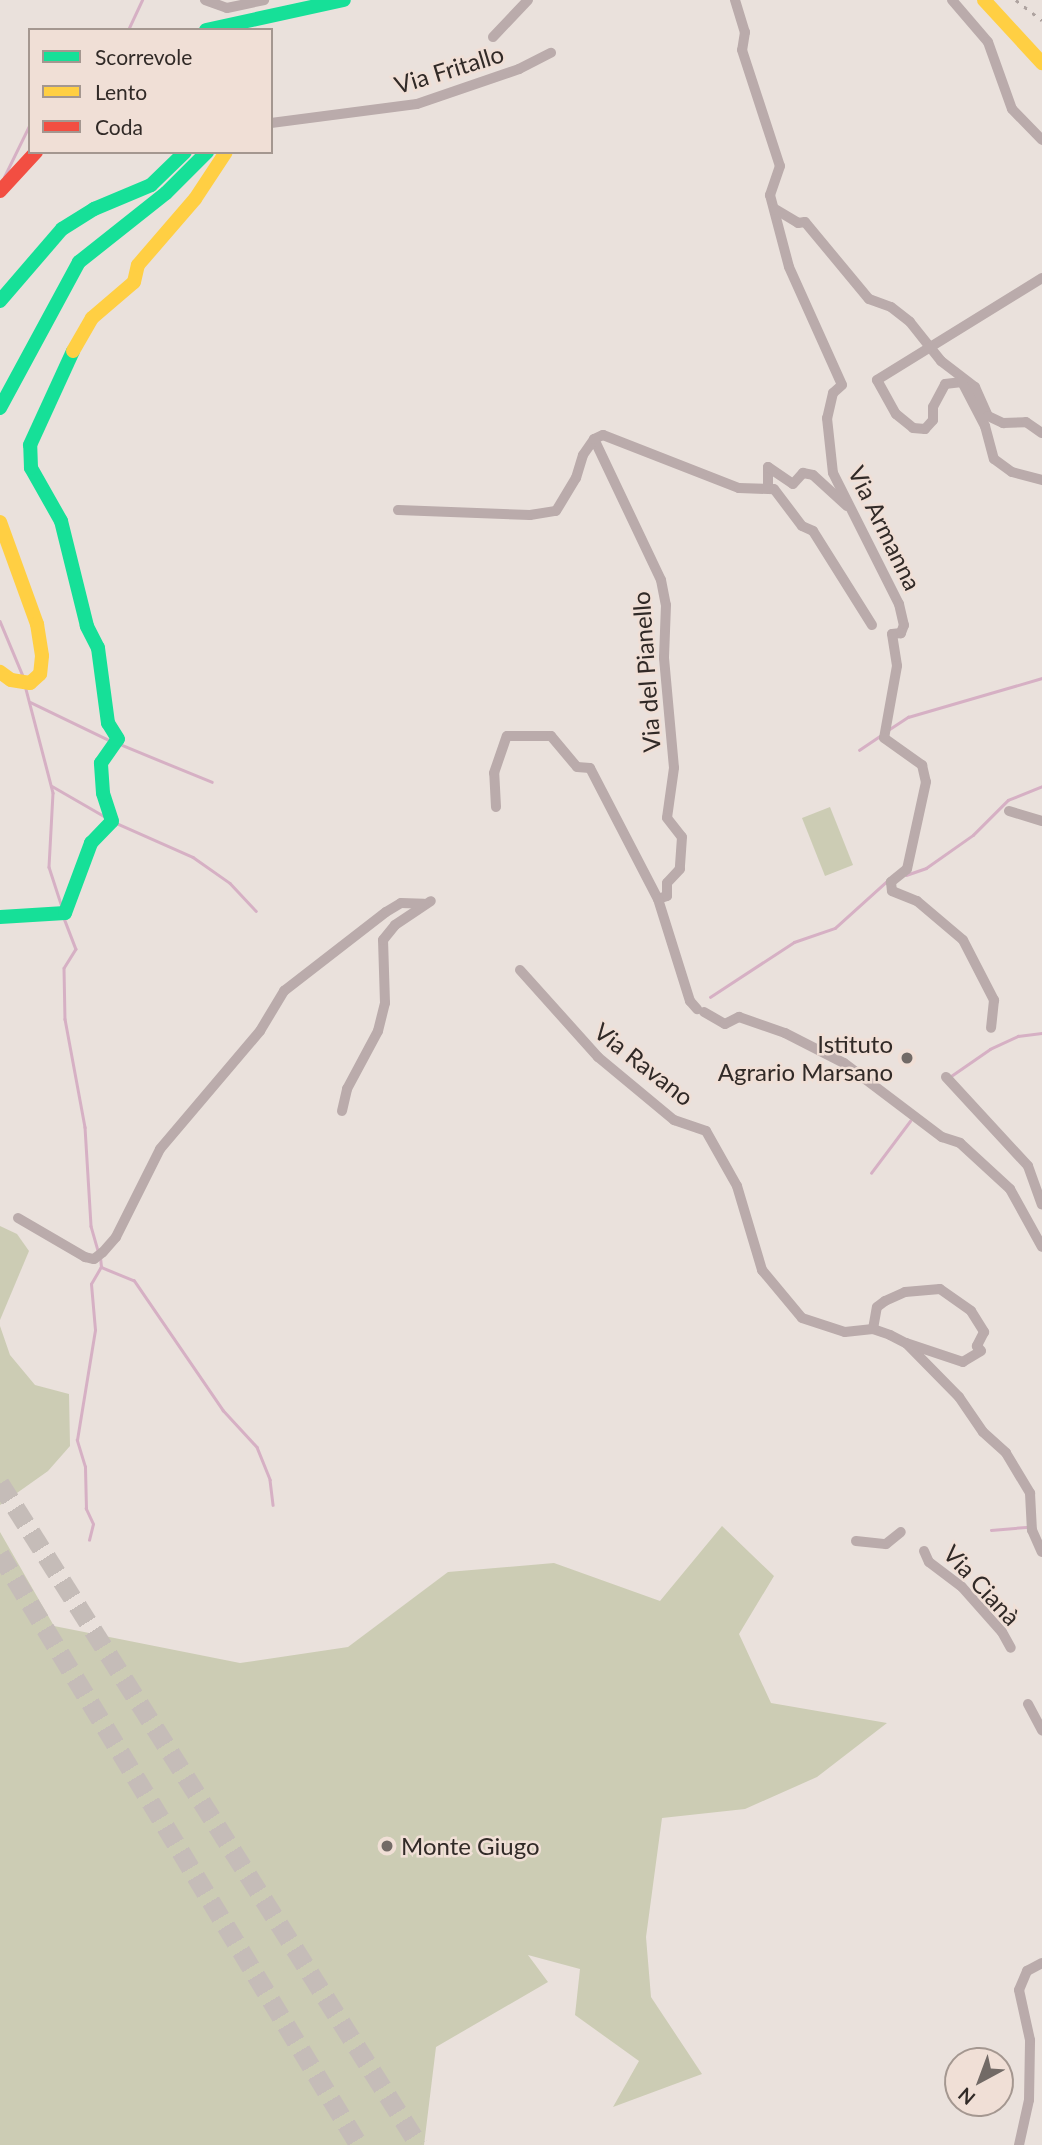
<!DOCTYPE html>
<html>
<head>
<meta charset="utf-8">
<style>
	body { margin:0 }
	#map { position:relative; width:1042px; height:2145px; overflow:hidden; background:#eae1dc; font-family:Lato,sans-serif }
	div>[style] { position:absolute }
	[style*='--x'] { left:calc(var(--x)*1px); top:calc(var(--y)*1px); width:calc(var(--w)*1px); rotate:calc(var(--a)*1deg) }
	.green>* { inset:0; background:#ccccb4 }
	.stream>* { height:2.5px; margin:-1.25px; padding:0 1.25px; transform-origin:1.25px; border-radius:1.25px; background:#d6b0c4 }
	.highway-tunnel>* { height:19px; margin-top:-9.5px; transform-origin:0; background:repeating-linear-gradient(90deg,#c5bcb8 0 19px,transparent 0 29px) }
	.street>* { height:10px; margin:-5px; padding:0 5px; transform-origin:5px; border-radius:5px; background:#baabab }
	.fast>* { height:14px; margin:-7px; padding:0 7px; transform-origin:7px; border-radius:7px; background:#16e098 }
	.slow>* { height:14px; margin:-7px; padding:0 7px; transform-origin:7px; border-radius:7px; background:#ffcf43 }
	.jam>* { height:14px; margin:-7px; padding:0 7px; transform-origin:7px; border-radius:7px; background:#f24e42 }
	.rail>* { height:2.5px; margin-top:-1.25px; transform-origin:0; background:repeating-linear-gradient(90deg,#aea3a0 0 3.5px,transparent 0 10.5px) }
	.dots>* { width:19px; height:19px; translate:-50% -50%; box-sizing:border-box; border:4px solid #f0dfd6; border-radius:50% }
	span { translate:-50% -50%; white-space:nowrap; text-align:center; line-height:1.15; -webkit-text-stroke:5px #f0dfd6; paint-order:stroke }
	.street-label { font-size:24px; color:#312a27 }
	.poi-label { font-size:24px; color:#312a27 }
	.right { translate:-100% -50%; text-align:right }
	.left { translate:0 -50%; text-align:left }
	.legend { position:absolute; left:28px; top:28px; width:245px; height:126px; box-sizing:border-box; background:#f0dfd6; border:2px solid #a49790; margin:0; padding:9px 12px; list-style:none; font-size:21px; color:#312a27 }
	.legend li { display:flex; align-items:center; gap:14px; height:35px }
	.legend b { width:35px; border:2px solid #a49790 }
	.north { position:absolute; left:944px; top:2047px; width:70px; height:70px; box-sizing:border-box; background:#f0dfd6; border:2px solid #a49790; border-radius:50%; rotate:221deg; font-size:19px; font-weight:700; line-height:28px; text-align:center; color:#312a27 }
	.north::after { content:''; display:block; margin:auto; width:24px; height:32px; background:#726a66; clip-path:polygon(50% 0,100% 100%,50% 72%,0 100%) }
</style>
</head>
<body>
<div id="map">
	<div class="green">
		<div style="clip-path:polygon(830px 807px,853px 865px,825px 876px,802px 818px)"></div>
		<div style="clip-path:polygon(0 1226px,17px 1234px,29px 1251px,0 1320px)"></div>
		<div style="clip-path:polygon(0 1326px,10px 1355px,35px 1385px,69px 1394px,70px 1446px,48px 1471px,0 1505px)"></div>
		<div style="clip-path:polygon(722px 1526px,774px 1576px,739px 1634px,771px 1703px,887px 1723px,817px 1777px,745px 1809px,662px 1818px,646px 1937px,651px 1997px,702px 2074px,613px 2107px,639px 2061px,575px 2015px,580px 1969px,528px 1955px,548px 1982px,436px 2047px,424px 2145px,0 2145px,0 1532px,54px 1626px,240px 1663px,348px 1647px,448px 1572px,554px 1563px,660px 1601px)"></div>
	</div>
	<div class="stream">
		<div style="--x:128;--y:30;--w:33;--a:-65"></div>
		<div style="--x:4;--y:177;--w:59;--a:-63.9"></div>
		<div style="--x:0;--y:621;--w:60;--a:67.3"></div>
		<div style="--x:26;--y:689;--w:107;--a:75.4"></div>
		<div style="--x:53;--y:793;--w:74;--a:93.1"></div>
		<div style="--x:49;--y:867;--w:39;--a:72"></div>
		<div style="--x:30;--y:702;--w:88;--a:25.7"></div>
		<div style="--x:888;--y:730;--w:24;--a:-33"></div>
		<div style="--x:908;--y:717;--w:140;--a:-16.2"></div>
		<div style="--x:122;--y:745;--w:97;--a:22.3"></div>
		<div style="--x:859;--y:750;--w:25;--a:-34"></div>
		<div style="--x:52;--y:786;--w:60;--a:30"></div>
		<div style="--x:116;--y:823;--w:84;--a:23.8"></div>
		<div style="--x:193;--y:857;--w:45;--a:35.1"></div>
		<div style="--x:230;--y:883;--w:38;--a:47"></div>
		<div style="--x:906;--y:875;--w:21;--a:-19"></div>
		<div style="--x:926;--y:868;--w:57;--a:-35.1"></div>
		<div style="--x:973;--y:835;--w:49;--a:-45"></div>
		<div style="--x:1008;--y:800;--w:37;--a:-22"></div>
		<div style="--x:64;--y:918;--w:33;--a:69"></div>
		<div style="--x:76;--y:949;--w:22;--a:122"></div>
		<div style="--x:64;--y:968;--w:51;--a:88.9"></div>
		<div style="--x:65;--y:1019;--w:110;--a:79.5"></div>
		<div style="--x:85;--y:1127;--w:99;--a:86.5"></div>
		<div style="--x:91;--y:1226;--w:26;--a:74"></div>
		<div style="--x:710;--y:997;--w:100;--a:-33.2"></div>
		<div style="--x:794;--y:942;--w:43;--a:-18.9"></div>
		<div style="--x:835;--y:928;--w:70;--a:-42.1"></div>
		<div style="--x:951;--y:1076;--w:47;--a:-34.7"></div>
		<div style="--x:990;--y:1049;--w:31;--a:-25"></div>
		<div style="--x:1018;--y:1036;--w:24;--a:-7"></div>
		<div style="--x:871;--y:1173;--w:65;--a:-53.1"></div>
		<div style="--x:101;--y:1267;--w:35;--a:22"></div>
		<div style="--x:134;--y:1280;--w:158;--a:55.6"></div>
		<div style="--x:223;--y:1410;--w:50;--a:47.4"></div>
		<div style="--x:257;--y:1447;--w:35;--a:68"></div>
		<div style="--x:270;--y:1480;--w:25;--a:83"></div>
		<div style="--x:991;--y:1530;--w:38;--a:-5"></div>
		<div style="--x:89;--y:1540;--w:16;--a:-76"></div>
		<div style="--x:93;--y:1524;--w:17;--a:-115"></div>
		<div style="--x:86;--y:1509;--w:42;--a:-91.4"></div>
		<div style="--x:85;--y:1467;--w:28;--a:-107"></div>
		<div style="--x:77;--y:1440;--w:111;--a:-80.7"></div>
		<div style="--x:95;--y:1330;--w:46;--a:-95"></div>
		<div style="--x:91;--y:1284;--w:20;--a:-60"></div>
		<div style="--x:101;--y:1267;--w:9;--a:-96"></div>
	</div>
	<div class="highway-tunnel">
		<div style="--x:0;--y:1483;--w:783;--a:57.67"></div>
		<div style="--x:0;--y:1554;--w:691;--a:58.72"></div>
	</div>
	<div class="street">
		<div style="--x:205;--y:0;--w:23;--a:20"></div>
		<div style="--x:227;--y:8;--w:38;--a:-12"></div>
		<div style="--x:735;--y:0;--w:34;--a:73"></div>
		<div style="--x:745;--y:32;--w:18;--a:99"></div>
		<div style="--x:742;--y:50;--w:122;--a:71.9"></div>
		<div style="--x:780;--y:166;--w:31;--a:109"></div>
		<div style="--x:770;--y:195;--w:74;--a:75.2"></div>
		<div style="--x:789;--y:267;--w:129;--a:65.8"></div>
		<div style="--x:842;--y:385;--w:12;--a:138"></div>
		<div style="--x:833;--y:393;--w:26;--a:103"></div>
		<div style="--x:827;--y:418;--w:55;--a:83.8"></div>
		<div style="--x:833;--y:473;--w:147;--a:63.3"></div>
		<div style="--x:899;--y:604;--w:22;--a:77"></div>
		<div style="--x:904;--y:625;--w:9;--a:111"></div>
		<div style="--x:901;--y:633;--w:9;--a:174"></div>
		<div style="--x:892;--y:634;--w:32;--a:81"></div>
		<div style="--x:897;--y:666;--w:73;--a:100.2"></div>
		<div style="--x:884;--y:738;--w:47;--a:35.4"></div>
		<div style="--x:922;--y:765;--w:17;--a:77"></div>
		<div style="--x:926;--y:782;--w:89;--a:102.3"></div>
		<div style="--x:907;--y:869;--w:21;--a:141"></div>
		<div style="--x:891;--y:882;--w:9;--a:84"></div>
		<div style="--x:892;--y:891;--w:27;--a:22"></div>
		<div style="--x:917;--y:901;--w:60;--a:40.3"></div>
		<div style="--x:963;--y:940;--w:68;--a:62.7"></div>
		<div style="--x:994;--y:1000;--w:28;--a:96"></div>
		<div style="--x:952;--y:0;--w:55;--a:49.4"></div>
		<div style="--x:988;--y:42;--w:71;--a:70.3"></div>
		<div style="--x:1012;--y:109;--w:43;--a:45.9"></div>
		<div style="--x:493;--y:37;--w:51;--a:-46.6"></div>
		<div style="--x:271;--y:123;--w:147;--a:-7.4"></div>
		<div style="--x:417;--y:104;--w:108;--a:-18.9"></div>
		<div style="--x:519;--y:69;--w:36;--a:-27"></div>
		<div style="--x:775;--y:209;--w:27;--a:31"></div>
		<div style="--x:798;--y:223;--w:7;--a:-8"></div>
		<div style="--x:805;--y:222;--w:100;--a:50.3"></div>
		<div style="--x:869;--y:299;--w:23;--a:20"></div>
		<div style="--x:891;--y:307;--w:24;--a:38"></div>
		<div style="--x:910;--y:322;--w:50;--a:51.5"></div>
		<div style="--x:941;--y:361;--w:43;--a:37.4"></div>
		<div style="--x:975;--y:387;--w:32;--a:66"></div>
		<div style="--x:988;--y:416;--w:17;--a:25"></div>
		<div style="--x:1003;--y:423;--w:23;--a:-2"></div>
		<div style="--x:1026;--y:422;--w:19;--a:35"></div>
		<div style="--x:1042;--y:278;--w:194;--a:148.3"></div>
		<div style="--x:877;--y:380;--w:39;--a:61"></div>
		<div style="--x:896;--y:414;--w:22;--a:39"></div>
		<div style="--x:913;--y:428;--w:12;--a:5"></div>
		<div style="--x:925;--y:429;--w:12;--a:-48"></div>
		<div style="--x:933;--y:420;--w:13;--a:-90"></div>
		<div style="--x:933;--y:407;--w:26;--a:-62"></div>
		<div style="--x:945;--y:384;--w:17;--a:-7"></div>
		<div style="--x:962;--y:382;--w:50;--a:62.4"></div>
		<div style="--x:985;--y:426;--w:34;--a:75"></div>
		<div style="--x:994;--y:459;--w:22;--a:36"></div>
		<div style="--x:1012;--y:472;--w:31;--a:15"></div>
		<div style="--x:594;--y:439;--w:156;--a:64.6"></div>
		<div style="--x:661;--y:580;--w:25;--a:79"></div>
		<div style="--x:666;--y:605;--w:53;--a:92.2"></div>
		<div style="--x:664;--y:658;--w:110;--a:84.8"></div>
		<div style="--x:674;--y:768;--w:50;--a:98"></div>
		<div style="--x:667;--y:818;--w:24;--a:52"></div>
		<div style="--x:682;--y:837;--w:32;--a:94"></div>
		<div style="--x:680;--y:869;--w:19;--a:133"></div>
		<div style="--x:667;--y:883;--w:13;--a:90"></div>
		<div style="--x:667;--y:896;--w:9;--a:162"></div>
		<div style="--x:768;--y:486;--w:19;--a:-90"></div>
		<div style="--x:768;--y:467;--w:30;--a:34"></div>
		<div style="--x:793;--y:484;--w:15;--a:-48"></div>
		<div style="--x:803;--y:473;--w:10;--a:11"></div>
		<div style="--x:813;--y:475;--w:46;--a:42.4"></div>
		<div style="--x:398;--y:510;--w:132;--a:2.2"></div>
		<div style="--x:530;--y:515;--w:26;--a:-9"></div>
		<div style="--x:556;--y:511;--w:39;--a:-59"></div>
		<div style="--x:576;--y:478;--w:24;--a:-73"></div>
		<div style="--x:583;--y:455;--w:19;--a:-55"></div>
		<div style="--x:594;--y:439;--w:10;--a:-24"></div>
		<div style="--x:603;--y:435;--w:146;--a:21.3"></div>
		<div style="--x:739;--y:488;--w:35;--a:2"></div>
		<div style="--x:774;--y:489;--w:46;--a:52.9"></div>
		<div style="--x:802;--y:526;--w:12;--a:24"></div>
		<div style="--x:813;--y:531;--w:111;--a:57.9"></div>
		<div style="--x:496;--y:807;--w:34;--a:-93"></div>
		<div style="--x:494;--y:773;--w:39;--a:-71"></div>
		<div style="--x:507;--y:736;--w:44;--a:0"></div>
		<div style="--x:551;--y:736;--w:40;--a:50"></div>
		<div style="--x:577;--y:767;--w:13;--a:4"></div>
		<div style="--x:590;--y:768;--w:148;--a:62.6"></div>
		<div style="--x:658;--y:899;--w:107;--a:72.6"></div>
		<div style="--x:690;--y:1001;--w:11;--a:49"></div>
		<div style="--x:1009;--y:811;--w:34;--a:17"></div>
		<div style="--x:520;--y:970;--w:117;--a:48.1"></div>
		<div style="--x:598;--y:1057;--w:99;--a:39.7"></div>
		<div style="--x:674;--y:1120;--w:34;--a:19"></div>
		<div style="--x:706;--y:1131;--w:63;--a:60.6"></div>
		<div style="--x:737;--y:1186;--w:88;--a:73.4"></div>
		<div style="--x:762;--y:1270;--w:62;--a:50.2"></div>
		<div style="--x:802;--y:1318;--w:45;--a:18"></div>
		<div style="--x:845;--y:1332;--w:28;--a:-6"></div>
		<div style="--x:873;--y:1329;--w:18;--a:19"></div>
		<div style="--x:890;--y:1335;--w:18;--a:27"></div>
		<div style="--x:906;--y:1343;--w:76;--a:45.5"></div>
		<div style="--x:959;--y:1397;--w:42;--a:55.6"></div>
		<div style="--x:983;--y:1432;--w:31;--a:42"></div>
		<div style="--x:1006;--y:1453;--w:47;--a:59"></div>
		<div style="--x:1030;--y:1493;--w:37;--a:87"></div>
		<div style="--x:1032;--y:1530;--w:24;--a:66"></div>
		<div style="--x:704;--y:1012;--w:24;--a:30"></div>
		<div style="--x:725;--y:1024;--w:16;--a:-27"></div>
		<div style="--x:739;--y:1017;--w:49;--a:19.2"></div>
		<div style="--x:785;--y:1033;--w:66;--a:27"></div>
		<div style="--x:844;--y:1063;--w:123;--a:37.1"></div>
		<div style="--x:942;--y:1137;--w:19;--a:18"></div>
		<div style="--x:960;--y:1143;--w:68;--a:42.6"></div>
		<div style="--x:1010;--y:1189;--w:66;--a:61.1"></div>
		<div style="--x:946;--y:1077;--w:121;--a:47.3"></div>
		<div style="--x:1028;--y:1166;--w:41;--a:70.3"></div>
		<div style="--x:342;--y:1111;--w:23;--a:-77"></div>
		<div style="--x:347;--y:1089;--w:66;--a:-61.9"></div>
		<div style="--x:378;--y:1031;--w:29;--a:-76"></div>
		<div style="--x:385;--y:1003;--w:63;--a:-91.8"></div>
		<div style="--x:383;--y:940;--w:19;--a:-51"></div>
		<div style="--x:395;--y:925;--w:43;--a:-33.7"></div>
		<div style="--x:18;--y:1218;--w:78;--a:30.2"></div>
		<div style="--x:85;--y:1257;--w:9;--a:13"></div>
		<div style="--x:94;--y:1259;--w:11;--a:-38"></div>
		<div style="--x:103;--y:1252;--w:20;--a:-49"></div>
		<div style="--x:116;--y:1237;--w:98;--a:-63.4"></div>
		<div style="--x:160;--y:1149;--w:155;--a:-49.7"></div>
		<div style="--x:260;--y:1031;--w:47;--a:-59"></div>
		<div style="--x:284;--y:991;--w:129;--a:-37.8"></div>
		<div style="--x:386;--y:912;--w:17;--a:-31"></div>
		<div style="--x:401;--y:903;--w:23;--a:2"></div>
		<div style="--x:873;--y:1329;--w:22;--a:-80"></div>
		<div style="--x:877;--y:1307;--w:10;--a:-37"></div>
		<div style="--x:885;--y:1301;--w:22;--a:-24"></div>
		<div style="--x:905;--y:1292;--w:35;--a:-5"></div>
		<div style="--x:940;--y:1289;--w:38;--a:35"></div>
		<div style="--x:971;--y:1311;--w:25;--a:58"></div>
		<div style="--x:984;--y:1332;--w:16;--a:117"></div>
		<div style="--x:977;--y:1346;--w:6;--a:51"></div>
		<div style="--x:981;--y:1351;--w:21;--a:149"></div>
		<div style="--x:963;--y:1362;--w:60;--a:-161.6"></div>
		<div style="--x:856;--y:1541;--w:30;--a:6"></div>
		<div style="--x:886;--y:1544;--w:19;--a:-39"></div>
		<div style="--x:924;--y:1551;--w:12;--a:66"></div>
		<div style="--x:929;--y:1562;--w:41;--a:37.1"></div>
		<div style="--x:962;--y:1587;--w:60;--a:48.4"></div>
		<div style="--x:1002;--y:1632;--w:18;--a:61"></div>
		<div style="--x:1028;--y:1704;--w:30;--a:62"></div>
		<div style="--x:1019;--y:2145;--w:46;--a:-77.5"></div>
		<div style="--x:1029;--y:2100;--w:60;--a:-89"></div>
		<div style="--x:1030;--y:2040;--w:51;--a:-102.4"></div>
		<div style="--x:1019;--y:1990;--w:21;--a:-67"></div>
		<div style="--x:1027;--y:1971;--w:17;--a:-28"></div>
	</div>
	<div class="fast">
		<div style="--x:206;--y:30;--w:141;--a:-12.3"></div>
		<div style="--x:0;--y:301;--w:95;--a:-49.3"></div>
		<div style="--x:62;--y:229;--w:38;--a:-32"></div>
		<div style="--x:94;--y:209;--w:62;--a:-22.8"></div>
		<div style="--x:151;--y:185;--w:47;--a:-44.1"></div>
		<div style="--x:0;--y:408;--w:166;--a:-61.6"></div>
		<div style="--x:79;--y:262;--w:111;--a:-38.4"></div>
		<div style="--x:166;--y:193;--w:58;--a:-45"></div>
		<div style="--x:0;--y:917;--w:65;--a:-3.5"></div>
		<div style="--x:65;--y:913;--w:75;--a:-69.6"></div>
		<div style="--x:91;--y:843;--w:30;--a:-46"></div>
		<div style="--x:112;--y:821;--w:29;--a:-108"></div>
		<div style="--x:103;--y:793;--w:30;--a:-94"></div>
		<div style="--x:101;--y:763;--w:29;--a:-55"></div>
		<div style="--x:118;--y:739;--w:19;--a:-122"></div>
		<div style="--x:108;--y:723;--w:76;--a:-97.6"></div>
		<div style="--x:98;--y:648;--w:25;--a:-117"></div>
		<div style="--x:87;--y:626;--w:108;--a:-103.9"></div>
		<div style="--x:61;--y:521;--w:61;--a:-119.5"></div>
		<div style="--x:31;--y:468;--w:23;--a:-92"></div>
		<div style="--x:30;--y:445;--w:103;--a:-65.4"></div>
	</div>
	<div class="slow">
		<div style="--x:984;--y:0;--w:86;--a:47.4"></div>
		<div style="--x:73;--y:351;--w:38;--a:-60"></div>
		<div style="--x:92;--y:318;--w:55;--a:-40.6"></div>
		<div style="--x:134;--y:282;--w:17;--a:-77"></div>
		<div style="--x:138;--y:265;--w:87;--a:-49.2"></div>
		<div style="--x:195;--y:199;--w:56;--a:-56.6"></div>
		<div style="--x:0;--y:522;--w:109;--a:70.1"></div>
		<div style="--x:37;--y:624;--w:32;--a:81"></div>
		<div style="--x:42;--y:656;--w:18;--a:96"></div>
		<div style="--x:40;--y:674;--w:13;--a:138"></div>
		<div style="--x:30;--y:683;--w:19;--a:-171"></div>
		<div style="--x:11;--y:680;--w:14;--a:-144"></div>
	</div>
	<div class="jam">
		<div style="--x:0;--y:191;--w:53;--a:-47.3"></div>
	</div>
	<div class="rail">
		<div style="--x:1016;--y:0;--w:33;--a:38"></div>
	</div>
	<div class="dots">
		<div style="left:907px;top:1058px;background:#726a66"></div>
		<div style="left:387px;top:1846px;background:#726a66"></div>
	</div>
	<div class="street-label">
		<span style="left:449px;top:69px;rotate:-17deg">Via Fritallo</span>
		<span style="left:885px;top:528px;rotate:64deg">Via Armanna</span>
		<span style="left:646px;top:672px;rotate:-94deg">Via del Pianello</span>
		<span style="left:644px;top:1064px;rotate:38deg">Via Ravano</span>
		<span style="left:982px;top:1585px;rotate:47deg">Via Cianà</span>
	</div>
	<div class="poi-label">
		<span class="right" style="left:893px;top:1058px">Istituto<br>Agrario Marsano</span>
		<span class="left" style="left:401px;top:1846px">Monte Giugo</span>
	</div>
	<ul class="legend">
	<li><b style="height:9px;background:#16e098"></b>Scorrevole</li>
	<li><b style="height:9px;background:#ffcf43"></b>Lento</li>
	<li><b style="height:9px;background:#f24e42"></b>Coda</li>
	</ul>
	<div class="north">N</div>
</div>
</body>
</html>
